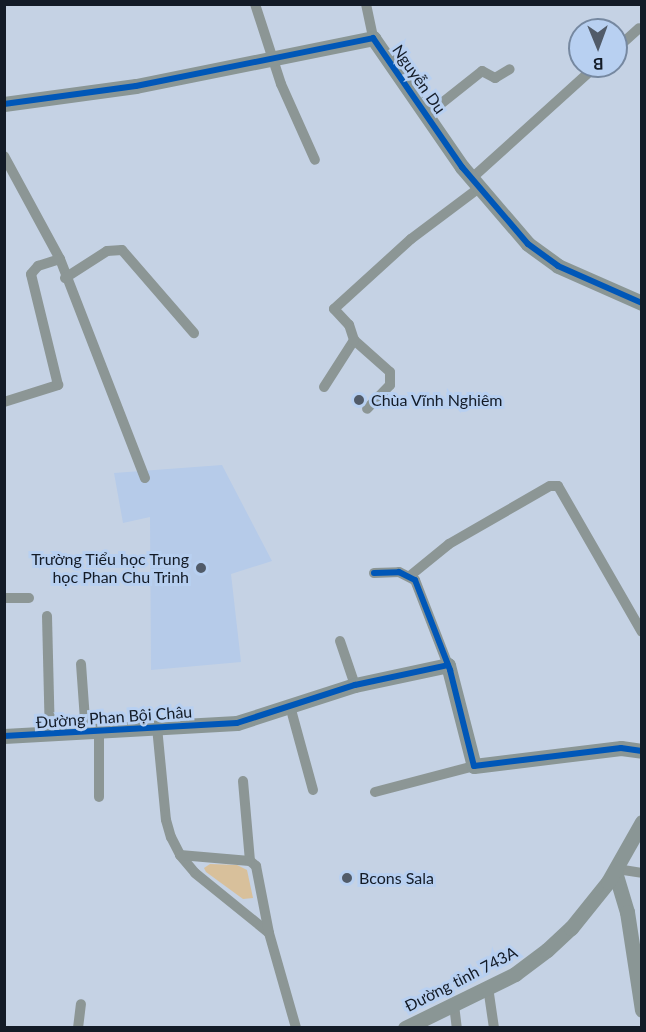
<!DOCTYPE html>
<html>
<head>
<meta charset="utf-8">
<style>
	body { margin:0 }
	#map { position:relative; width:646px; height:1032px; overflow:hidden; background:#c5d2e4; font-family:Lato,sans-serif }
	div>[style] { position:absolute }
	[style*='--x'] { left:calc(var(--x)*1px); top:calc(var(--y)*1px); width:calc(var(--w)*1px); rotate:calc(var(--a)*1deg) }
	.built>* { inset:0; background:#b6cbe9 }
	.green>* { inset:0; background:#d8c09b }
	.street>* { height:10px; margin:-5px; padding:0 5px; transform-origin:5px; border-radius:5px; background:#8c9695 }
	.secondary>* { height:15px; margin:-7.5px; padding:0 7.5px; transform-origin:7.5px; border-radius:7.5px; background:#8a9695 }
	.cycleway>* { height:6px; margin:-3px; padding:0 3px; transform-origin:3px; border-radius:3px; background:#0057b8 }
	.dots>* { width:16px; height:16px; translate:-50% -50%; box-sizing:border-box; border:3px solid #b8d0f1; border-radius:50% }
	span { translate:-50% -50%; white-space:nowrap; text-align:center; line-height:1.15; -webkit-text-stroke:6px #b8d0f1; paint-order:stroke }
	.street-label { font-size:16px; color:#131b27 }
	.poi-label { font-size:16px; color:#131b27 }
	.left { translate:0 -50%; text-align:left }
	.right { translate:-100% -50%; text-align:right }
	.frame { position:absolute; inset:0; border:6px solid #131b27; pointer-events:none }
	.north { position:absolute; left:568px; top:18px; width:60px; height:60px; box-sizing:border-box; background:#b8d0f1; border:2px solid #7688a0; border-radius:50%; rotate:179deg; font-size:16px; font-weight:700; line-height:24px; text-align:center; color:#131b27 }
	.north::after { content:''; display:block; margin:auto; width:21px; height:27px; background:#515b69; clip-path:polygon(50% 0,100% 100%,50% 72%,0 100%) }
</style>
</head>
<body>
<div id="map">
	<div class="built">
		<div style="clip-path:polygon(222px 465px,272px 561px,231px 574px,241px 662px,151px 670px,150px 517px,123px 523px,114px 473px)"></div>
	</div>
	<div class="green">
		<div style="clip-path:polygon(210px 864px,237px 865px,247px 870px,253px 898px,243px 899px,206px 872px,204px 868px)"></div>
	</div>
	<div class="street">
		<div style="--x:255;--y:4;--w:84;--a:72"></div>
		<div style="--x:281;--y:84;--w:83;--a:65.9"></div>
		<div style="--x:366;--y:4;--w:35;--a:78"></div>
		<div style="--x:616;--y:49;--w:31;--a:-42"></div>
		<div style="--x:428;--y:114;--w:69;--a:-38.5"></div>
		<div style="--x:482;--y:71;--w:15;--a:28"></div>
		<div style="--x:495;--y:78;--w:17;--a:-31"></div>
		<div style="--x:4;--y:156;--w:117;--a:61.5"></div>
		<div style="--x:60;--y:259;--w:235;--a:68.8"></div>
		<div style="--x:472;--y:178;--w:167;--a:-42.1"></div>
		<div style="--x:65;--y:278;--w:50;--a:-32.7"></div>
		<div style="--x:107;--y:251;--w:15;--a:-4"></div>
		<div style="--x:122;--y:250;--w:110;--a:49.1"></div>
		<div style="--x:354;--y:340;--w:48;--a:41.6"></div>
		<div style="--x:390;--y:372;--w:13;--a:90"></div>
		<div style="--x:390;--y:385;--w:33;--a:134"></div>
		<div style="--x:324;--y:387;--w:56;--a:-57.4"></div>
		<div style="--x:354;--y:340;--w:16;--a:-108"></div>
		<div style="--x:349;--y:325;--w:22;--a:-133"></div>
		<div style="--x:334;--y:309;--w:104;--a:-42.3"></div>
		<div style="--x:411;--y:239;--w:85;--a:-36.9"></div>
		<div style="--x:4;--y:402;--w:57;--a:-17.5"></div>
		<div style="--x:58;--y:385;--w:114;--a:-103.7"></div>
		<div style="--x:31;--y:274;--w:11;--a:-49"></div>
		<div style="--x:38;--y:266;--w:23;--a:-18"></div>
		<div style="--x:374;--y:573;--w:25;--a:-2"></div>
		<div style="--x:399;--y:572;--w:18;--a:27"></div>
		<div style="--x:415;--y:580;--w:91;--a:68.8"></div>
		<div style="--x:411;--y:575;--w:49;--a:-39.2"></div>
		<div style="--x:449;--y:544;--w:116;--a:-29.9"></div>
		<div style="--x:550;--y:486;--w:8;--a:0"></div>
		<div style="--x:558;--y:486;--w:168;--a:60.1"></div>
		<div style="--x:4;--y:598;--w:25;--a:0"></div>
		<div style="--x:47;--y:616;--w:120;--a:88.6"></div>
		<div style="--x:340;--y:641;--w:46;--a:71.2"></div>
		<div style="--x:81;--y:664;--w:70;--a:85.9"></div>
		<div style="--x:290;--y:706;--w:87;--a:74.7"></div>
		<div style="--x:157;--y:727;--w:93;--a:84.5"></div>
		<div style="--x:166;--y:820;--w:18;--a:74"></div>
		<div style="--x:171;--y:837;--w:20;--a:63"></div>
		<div style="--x:180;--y:855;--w:23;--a:50"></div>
		<div style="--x:195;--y:873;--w:95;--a:39"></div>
		<div style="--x:269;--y:933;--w:99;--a:74.1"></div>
		<div style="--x:243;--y:781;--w:80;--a:85"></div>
		<div style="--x:375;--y:792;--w:102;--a:-14.7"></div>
		<div style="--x:99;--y:797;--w:64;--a:-90"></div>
		<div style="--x:180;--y:855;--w:70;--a:4.9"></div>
		<div style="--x:250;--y:861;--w:8;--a:40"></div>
		<div style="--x:256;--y:866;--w:68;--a:79"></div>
		<div style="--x:617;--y:869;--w:25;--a:9"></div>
		<div style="--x:488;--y:987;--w:41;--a:81.7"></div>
		<div style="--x:454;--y:1005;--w:23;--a:83"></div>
		<div style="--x:78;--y:1028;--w:24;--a:-83"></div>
	</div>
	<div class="secondary">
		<div style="--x:4;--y:104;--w:133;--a:-7.8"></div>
		<div style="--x:136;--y:86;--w:242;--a:-11.4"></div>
		<div style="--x:373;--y:38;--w:157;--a:55.4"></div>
		<div style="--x:462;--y:167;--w:101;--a:49.4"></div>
		<div style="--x:528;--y:244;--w:37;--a:36"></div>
		<div style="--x:558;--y:266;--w:92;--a:23.8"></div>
		<div style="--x:4;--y:736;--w:233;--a:-3.2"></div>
		<div style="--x:237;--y:723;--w:124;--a:-17.9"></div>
		<div style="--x:355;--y:685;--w:95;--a:-12.1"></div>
		<div style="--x:448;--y:665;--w:104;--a:75.6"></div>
		<div style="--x:474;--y:766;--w:148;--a:-7"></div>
		<div style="--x:621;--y:748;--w:21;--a:8"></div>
		<div style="--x:615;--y:872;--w:42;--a:73.3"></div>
		<div style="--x:627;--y:912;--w:99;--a:81.3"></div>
		<div style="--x:405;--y:1028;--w:123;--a:-26.1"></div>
		<div style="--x:515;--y:974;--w:40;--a:-37"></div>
		<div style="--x:547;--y:950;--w:33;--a:-43"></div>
		<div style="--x:571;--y:928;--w:59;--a:-51.2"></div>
		<div style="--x:608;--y:882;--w:69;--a:-60.5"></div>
	</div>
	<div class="cycleway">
		<div style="--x:4;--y:104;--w:133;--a:-7.8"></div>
		<div style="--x:136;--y:86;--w:242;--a:-11.4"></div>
		<div style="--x:373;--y:38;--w:157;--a:55.4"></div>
		<div style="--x:462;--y:167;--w:101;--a:49.4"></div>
		<div style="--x:528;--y:244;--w:37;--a:36"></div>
		<div style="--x:558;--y:266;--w:92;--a:23.8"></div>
		<div style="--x:374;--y:573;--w:25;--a:-2"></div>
		<div style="--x:399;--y:572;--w:18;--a:27"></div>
		<div style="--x:415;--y:580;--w:97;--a:68.7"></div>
		<div style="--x:450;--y:670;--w:99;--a:76"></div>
		<div style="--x:474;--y:766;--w:148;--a:-7"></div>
		<div style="--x:621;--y:748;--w:21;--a:8"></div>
		<div style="--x:4;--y:736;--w:233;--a:-3.2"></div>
		<div style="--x:237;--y:723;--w:124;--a:-17.9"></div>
		<div style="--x:355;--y:685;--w:95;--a:-12.1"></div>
	</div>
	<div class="dots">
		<div style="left:359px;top:400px;background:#515b69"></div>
		<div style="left:201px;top:568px;background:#515b69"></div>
		<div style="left:347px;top:878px;background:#515b69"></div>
	</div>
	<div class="street-label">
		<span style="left:419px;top:79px;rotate:55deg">Nguyễn Du</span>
		<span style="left:114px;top:717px;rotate:-4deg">Đường Phan Bội Châu</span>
		<span style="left:461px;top:979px;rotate:-27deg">Đường tỉnh 743A</span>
	</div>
	<div class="poi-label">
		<span class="left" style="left:371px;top:400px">Chùa Vĩnh Nghiêm</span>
		<span class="right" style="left:189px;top:568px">Trường Tiểu học Trung<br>học Phan Chu Trinh</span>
		<span class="left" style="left:359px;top:878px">Bcons Sala</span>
	</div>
	<div class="frame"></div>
	<div class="north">B</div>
</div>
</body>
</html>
